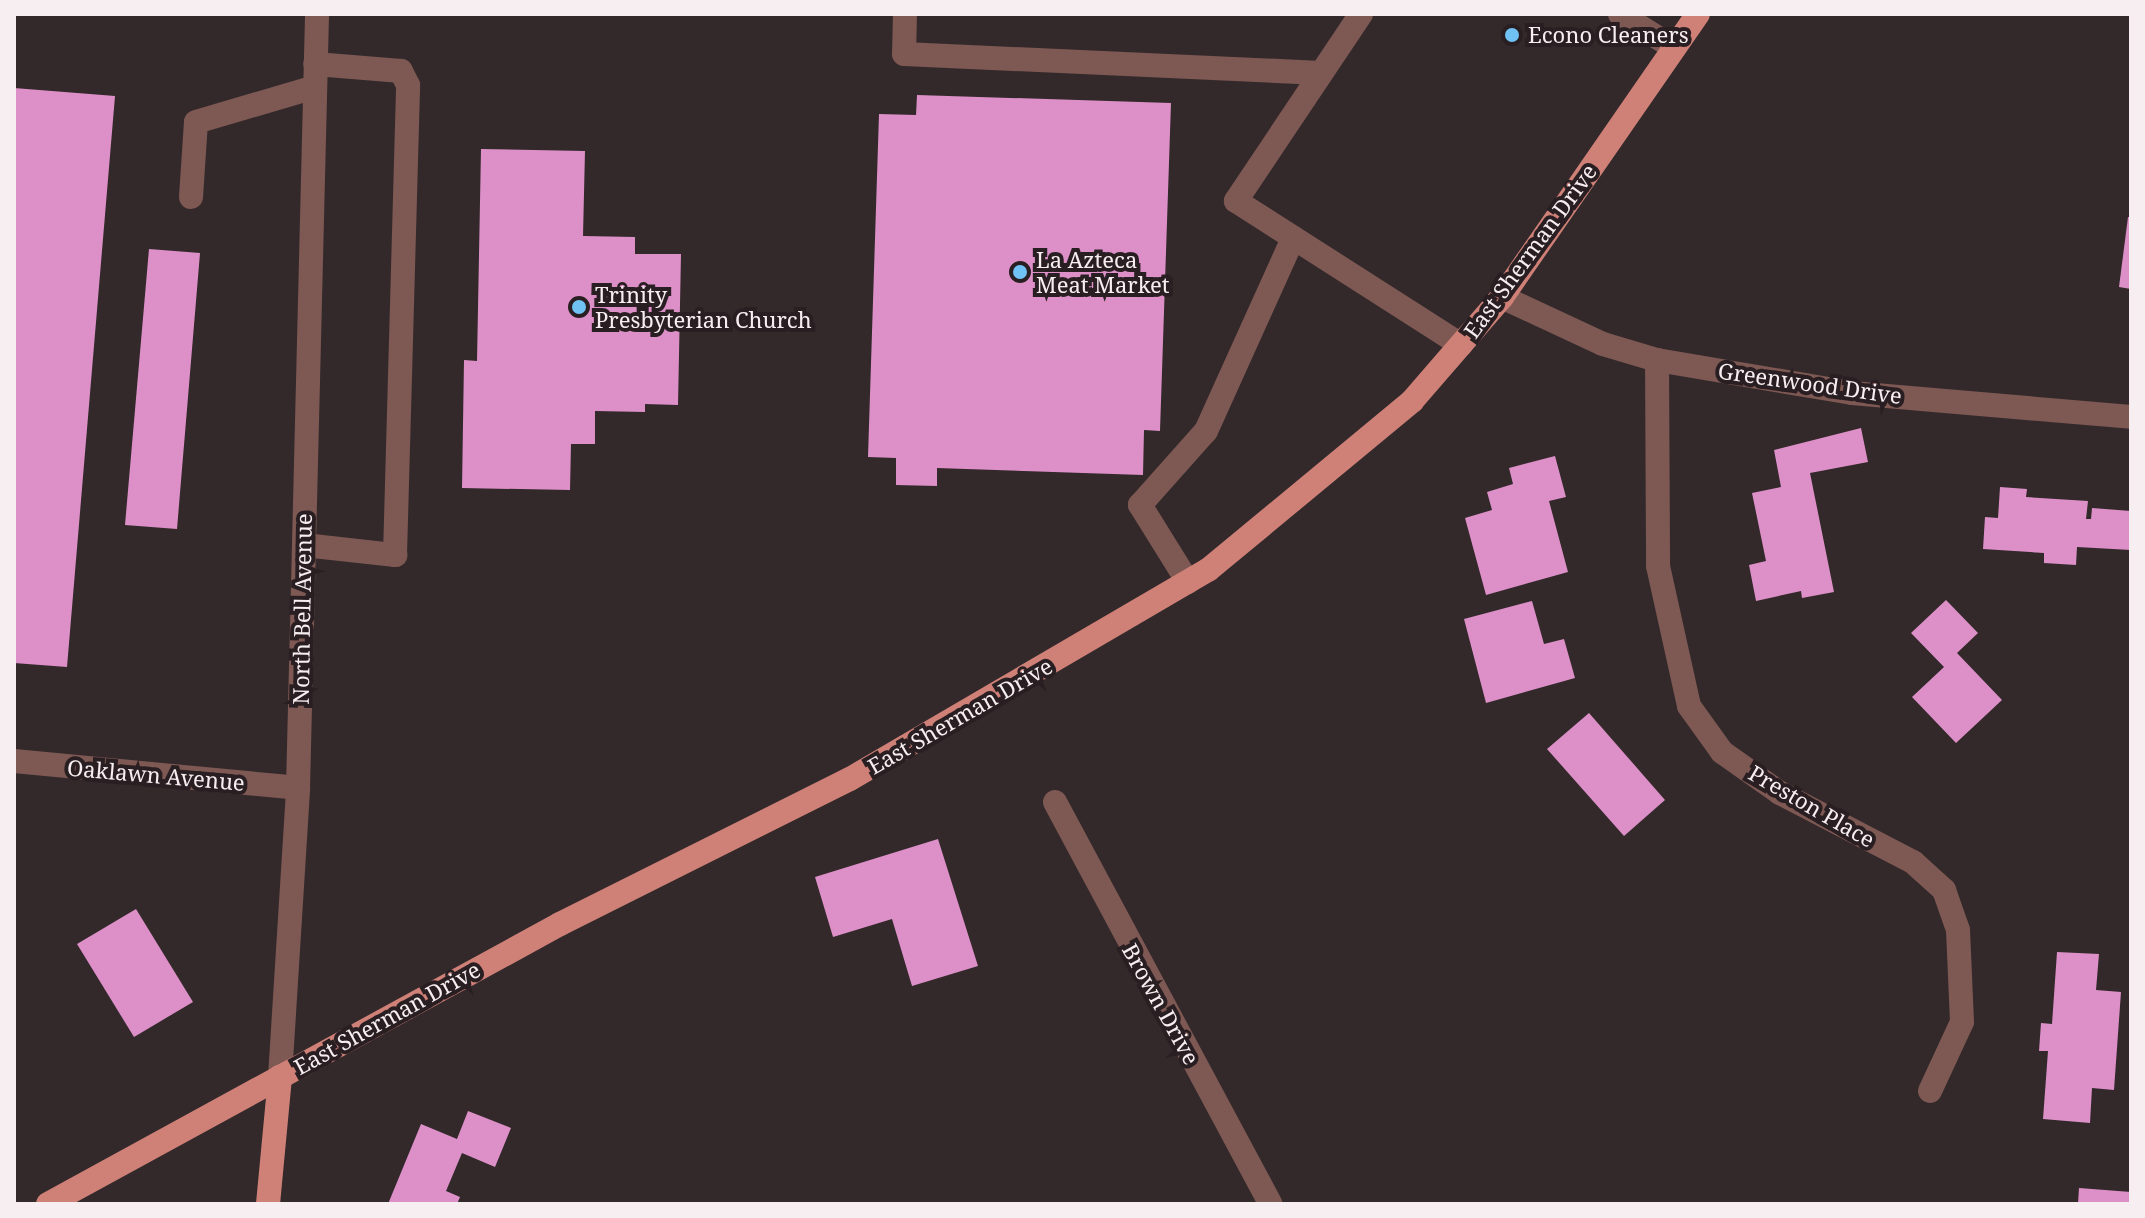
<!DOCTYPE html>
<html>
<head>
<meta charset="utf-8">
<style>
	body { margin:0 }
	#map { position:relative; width:2145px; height:1218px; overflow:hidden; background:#33292b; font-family:"Noto Serif",serif }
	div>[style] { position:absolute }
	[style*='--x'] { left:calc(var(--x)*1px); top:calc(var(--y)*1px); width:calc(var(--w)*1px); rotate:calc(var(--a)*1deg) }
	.building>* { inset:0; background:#dd90c8 }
	.minor>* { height:24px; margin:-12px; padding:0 12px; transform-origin:12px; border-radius:12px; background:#7e5853 }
	.major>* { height:24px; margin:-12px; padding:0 12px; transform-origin:12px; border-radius:12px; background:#cf8178 }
	.dots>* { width:22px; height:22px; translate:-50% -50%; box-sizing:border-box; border:4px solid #291f22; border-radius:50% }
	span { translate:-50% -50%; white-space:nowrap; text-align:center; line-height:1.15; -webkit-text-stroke:8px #291f22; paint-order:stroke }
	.poi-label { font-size:22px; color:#f6eef0 }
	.left { translate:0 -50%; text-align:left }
	.street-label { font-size:22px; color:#f6eef0 }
	.frame { position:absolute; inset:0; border:16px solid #f6eef0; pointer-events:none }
</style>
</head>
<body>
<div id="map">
	<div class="building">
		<div style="clip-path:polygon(14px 88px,115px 96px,67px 667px,14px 663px)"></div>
		<div style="clip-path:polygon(917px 95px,1171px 103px,1160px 431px,1144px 430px,1143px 475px,937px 468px,937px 486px,896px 485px,896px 458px,868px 457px,879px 114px,916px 115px)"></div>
		<div style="clip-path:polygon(481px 149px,585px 151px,583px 236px,635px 237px,635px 254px,681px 254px,678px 405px,645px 404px,645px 412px,595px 411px,595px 444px,571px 444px,570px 490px,462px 488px,464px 360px,477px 361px)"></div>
		<div style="clip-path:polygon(2128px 217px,2131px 217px,2131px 289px,2119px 287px)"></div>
		<div style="clip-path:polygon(149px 249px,200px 253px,177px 529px,125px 525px)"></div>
		<div style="clip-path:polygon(1861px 428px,1868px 462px,1810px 473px,1834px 592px,1802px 598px,1801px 591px,1756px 601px,1749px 565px,1766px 561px,1752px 493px,1781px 487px,1774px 450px)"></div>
		<div style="clip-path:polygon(1555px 456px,1566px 497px,1549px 501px,1568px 572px,1486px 595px,1465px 518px,1492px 510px,1487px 492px,1513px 484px,1509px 468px)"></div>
		<div style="clip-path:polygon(2000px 487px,2027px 489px,2026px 497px,2088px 501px,2086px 519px,2091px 519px,2092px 508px,2131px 511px,2131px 550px,2077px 547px,2076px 565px,2044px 563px,2044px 553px,1983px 549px,1985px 517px,1998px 518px)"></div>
		<div style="clip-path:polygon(1946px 600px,1978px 633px,1957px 653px,2002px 700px,1956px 743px,1912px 697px,1944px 667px,1911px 633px)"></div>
		<div style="clip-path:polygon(1532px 601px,1544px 644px,1564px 639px,1575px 678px,1486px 703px,1464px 619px)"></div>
		<div style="clip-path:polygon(1589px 713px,1665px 800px,1624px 836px,1547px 749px)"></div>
		<div style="clip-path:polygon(938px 839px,978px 966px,912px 986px,892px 919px,833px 937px,815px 877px)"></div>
		<div style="clip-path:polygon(136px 909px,193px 1002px,134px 1037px,77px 944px)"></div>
		<div style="clip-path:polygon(2057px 952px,2099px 954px,2096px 990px,2121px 992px,2114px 1090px,2092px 1088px,2090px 1123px,2043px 1119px,2048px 1051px,2039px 1051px,2041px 1023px,2052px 1024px)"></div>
		<div style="clip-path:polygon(468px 1111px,511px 1128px,495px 1167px,462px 1153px,446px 1191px,460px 1197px,457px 1204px,388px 1204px,421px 1124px,457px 1139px)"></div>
		<div style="clip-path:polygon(2079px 1188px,2131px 1192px,2131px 1204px,2078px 1204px)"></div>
	</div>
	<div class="minor">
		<div style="--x:905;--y:14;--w:40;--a:91.4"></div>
		<div style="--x:904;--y:54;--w:417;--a:2.6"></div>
		<div style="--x:1361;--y:14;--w:225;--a:123.8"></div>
		<div style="--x:1236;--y:201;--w:267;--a:32.6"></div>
		<div style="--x:1620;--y:14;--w:64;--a:32.2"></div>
		<div style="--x:191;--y:197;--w:75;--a:-86.2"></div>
		<div style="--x:196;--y:122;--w:124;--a:-16.4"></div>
		<div style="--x:1502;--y:297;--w:111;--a:25"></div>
		<div style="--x:1603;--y:344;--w:56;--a:16.5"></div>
		<div style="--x:1657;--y:360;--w:198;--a:9.6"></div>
		<div style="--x:1852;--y:393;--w:280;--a:4.9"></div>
		<div style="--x:1657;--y:360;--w:206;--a:89.7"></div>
		<div style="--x:1658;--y:566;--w:143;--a:77.5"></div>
		<div style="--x:1689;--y:706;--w:57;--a:54.3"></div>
		<div style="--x:1722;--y:752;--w:71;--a:35.3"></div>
		<div style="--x:1780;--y:793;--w:150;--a:27.4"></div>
		<div style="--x:1913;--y:862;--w:42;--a:42.1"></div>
		<div style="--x:1944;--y:890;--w:42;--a:70.7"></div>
		<div style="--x:1958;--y:930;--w:92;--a:87.5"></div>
		<div style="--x:1962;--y:1022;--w:76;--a:114.9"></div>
		<div style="--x:304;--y:545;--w:92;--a:6.3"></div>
		<div style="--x:395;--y:555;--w:470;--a:-88.4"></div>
		<div style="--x:408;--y:85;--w:16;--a:-117"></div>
		<div style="--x:401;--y:71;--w:86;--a:-175.3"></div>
		<div style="--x:1188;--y:582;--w:91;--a:-121.9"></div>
		<div style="--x:1140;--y:505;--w:99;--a:-48.3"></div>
		<div style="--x:1206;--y:431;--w:212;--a:-65.7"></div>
		<div style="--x:14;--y:761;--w:285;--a:5.4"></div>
		<div style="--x:1055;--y:802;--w:456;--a:61.8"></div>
		<div style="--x:280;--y:1077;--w:290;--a:-86.4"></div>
		<div style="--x:298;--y:788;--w:774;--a:-88.59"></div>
	</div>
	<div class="major">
		<div style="--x:48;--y:1204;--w:584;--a:-28.67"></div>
		<div style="--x:560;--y:924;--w:324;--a:-26.6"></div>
		<div style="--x:850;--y:779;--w:415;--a:-30.3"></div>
		<div style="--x:1208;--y:570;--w:265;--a:-39.6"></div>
		<div style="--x:1412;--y:401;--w:138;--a:-49.1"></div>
		<div style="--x:1502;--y:297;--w:344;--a:-55.3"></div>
		<div style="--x:268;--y:1204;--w:128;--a:-84.6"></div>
	</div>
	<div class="dots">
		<div style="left:1512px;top:35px;background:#70c2f4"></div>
		<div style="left:1020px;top:272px;background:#70c2f4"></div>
		<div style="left:579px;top:307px;background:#70c2f4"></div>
	</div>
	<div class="poi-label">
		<span class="left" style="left:1528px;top:35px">Econo Cleaners</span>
		<span class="left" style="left:1036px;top:272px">La Azteca<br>Meat Market</span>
		<span class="left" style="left:595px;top:307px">Trinity<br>Presbyterian Church</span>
	</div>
	<div class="street-label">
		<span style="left:1530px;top:251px;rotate:-54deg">East Sherman Drive</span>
		<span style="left:1810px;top:383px;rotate:8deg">Greenwood Drive</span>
		<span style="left:302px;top:609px;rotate:-89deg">North Bell Avenue</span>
		<span style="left:960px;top:716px;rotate:-30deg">East Sherman Drive</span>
		<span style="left:156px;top:775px;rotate:5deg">Oaklawn Avenue</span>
		<span style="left:1812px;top:806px;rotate:30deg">Preston Place</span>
		<span style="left:1161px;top:1004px;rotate:61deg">Brown Drive</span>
		<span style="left:387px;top:1018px;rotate:-29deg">East Sherman Drive</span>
	</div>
	<div class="frame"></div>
</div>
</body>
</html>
